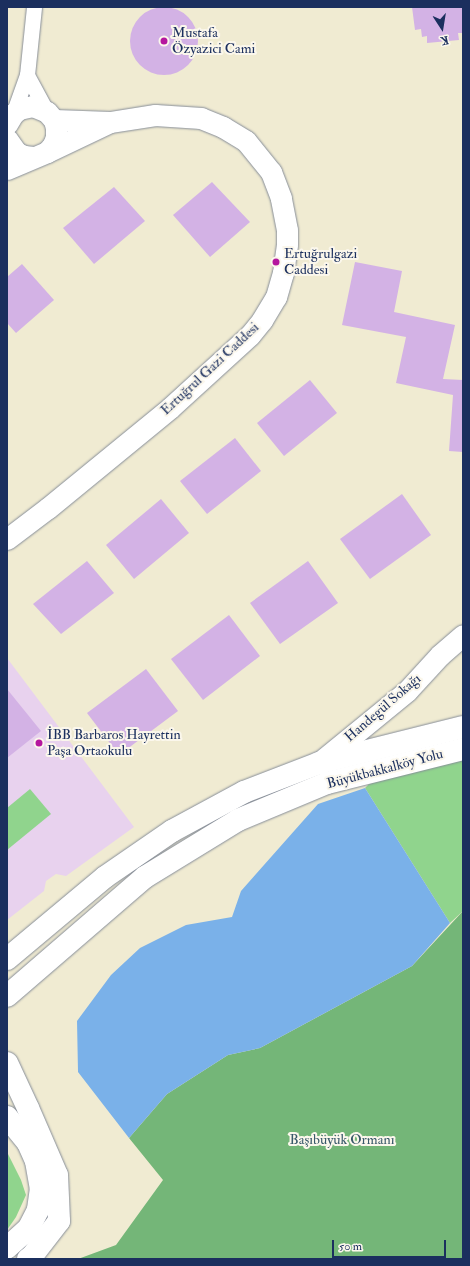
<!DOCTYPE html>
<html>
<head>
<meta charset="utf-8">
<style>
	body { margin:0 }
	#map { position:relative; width:470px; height:1266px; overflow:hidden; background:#f0ebd2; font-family:"IM FELL Double Pica",serif }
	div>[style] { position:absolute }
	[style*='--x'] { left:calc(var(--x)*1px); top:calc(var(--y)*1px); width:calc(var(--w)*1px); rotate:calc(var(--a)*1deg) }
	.built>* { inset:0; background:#e8d2ee }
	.green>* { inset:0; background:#90d48d }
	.forest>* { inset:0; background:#74b678 }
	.water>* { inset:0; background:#7ab1e9 }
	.building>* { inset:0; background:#d3b2e5 }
	.round { border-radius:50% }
	.roads { filter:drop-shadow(0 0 1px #868d98) drop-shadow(0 0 1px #868d98) }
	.street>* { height:15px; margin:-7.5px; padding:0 7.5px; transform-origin:7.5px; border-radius:7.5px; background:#fff }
	.secondary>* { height:21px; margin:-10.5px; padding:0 10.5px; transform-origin:10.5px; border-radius:10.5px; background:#fff }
	.highway>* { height:22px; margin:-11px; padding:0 11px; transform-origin:11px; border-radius:11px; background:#fff }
	.dots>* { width:11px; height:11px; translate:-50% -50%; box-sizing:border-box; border:2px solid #fbf7ec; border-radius:50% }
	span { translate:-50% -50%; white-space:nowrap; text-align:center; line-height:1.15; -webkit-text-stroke:4px #fbf7ec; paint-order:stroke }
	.poi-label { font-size:14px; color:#1b2f5e }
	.left { translate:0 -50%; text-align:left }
	.street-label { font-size:14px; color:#1b2f5e }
	.park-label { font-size:14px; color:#38586a }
	.frame { position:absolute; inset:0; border:8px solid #1b2f5e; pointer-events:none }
	.north { position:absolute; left:422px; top:8px; width:40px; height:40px; -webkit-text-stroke:3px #fbf7ec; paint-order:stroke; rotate:168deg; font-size:11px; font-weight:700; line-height:16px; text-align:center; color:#1b2f5e }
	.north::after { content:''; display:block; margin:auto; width:14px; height:18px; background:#1b2f5e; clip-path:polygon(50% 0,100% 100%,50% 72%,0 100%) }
	.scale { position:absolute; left:332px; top:1240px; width:114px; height:18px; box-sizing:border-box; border:2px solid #1b2f5e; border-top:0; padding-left:5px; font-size:12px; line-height:14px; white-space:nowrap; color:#1b2f5e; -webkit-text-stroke:3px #fbf7ec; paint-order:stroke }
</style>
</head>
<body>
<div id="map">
	<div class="built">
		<div style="clip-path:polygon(7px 658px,134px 827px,66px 876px,56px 874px,46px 881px,44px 891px,7px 920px)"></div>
	</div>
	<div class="green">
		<div style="clip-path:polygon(463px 758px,463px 911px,450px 923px,365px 788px,375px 778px)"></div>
		<div style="clip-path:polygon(30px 789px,51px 814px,7px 850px,7px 808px)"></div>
		<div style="clip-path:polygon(7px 1152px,21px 1180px,26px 1195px,16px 1217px,7px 1230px)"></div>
	</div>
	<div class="forest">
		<div style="clip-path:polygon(463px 911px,463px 1259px,78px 1259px,116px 1245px,163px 1180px,129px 1138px,167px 1094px,228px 1055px,260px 1048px,412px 966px)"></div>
	</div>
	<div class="water">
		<div style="clip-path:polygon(365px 788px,450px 923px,412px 966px,260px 1048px,228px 1055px,167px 1094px,129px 1138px,78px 1072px,77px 1021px,111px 975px,140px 948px,186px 925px,232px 917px,241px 891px,318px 804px)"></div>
	</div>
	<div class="building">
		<div class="round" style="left:130px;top:7px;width:68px;height:68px"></div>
		<div style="clip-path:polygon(412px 7px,463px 7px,463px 33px,458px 33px,459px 40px,427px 43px,427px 36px,422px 37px,421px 29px,415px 30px)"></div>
		<div style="clip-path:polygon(212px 182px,250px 222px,210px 257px,173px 215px)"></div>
		<div style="clip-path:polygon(114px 187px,145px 221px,94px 264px,63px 228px)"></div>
		<div style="clip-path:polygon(355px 262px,402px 271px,394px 312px,455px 325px,443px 379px,463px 380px,463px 452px,449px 451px,453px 395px,396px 383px,406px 337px,342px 325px)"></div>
		<div style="clip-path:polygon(22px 264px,54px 300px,16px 333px,7px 323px,7px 277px)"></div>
		<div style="clip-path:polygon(310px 380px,337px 413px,284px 456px,257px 423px)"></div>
		<div style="clip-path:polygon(235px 438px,261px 471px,207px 514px,180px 481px)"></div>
		<div style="clip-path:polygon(402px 494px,431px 535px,370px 579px,340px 539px)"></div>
		<div style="clip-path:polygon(161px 499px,189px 533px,134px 579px,106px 545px)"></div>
		<div style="clip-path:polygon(87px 561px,114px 593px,61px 634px,33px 604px)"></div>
		<div style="clip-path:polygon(308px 561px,338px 603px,280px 644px,250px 603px)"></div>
		<div style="clip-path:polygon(229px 615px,260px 656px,203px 700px,171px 659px)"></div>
		<div style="clip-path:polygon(146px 669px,178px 711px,119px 755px,87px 713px)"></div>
		<div style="clip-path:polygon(7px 689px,41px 731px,7px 758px)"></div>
	</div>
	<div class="roads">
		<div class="street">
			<div style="--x:27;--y:75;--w:42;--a:61.6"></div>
			<div style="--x:13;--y:114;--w:41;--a:-70.3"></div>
			<div style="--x:27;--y:75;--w:68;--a:-84.1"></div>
		</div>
		<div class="secondary">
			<div style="--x:7;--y:124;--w:12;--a:-59"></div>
			<div style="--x:13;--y:114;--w:8;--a:-40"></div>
			<div style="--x:19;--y:109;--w:14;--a:-12"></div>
			<div style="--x:33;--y:106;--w:15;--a:23"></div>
			<div style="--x:47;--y:112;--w:11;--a:49"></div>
			<div style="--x:54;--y:120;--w:8;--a:76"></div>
			<div style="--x:56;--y:128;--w:9;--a:90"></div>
			<div style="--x:56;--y:137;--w:9;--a:111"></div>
			<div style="--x:53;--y:145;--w:9;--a:131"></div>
			<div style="--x:47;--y:152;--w:43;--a:157"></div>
			<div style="--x:7;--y:139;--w:16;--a:55"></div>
			<div style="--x:16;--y:152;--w:9;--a:27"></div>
			<div style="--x:24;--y:156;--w:9;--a:6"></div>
			<div style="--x:47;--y:152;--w:68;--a:-25.4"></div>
			<div style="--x:7;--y:539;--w:51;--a:-37.1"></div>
			<div style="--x:48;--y:508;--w:158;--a:-39.3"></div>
			<div style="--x:170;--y:408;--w:108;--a:-42.4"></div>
			<div style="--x:250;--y:335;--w:19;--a:-51"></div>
			<div style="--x:262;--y:320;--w:27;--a:-59"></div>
			<div style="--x:276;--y:297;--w:25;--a:-74"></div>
			<div style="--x:283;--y:273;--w:29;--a:-82"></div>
			<div style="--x:287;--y:244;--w:14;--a:-90"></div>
			<div style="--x:287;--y:230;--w:33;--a:-101"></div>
			<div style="--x:281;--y:198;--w:28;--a:-111"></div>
			<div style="--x:271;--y:172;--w:40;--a:-129"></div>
			<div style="--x:246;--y:141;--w:27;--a:-149"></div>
			<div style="--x:223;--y:127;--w:24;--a:-158"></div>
			<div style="--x:201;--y:118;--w:46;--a:-176.3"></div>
			<div style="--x:155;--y:115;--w:46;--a:171.2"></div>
			<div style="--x:110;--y:122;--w:56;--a:-178"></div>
			<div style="--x:319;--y:763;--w:114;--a:-39.3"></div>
			<div style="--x:407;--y:691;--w:49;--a:-47.5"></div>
			<div style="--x:440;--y:655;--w:30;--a:-41"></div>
		</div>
		<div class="highway">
			<div style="--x:7;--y:959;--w:128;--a:-39.9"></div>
			<div style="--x:105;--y:877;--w:81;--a:-34.5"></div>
			<div style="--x:172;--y:831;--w:82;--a:-28.4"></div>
			<div style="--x:244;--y:792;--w:80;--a:-21.1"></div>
			<div style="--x:319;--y:763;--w:148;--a:-14"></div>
			<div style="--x:7;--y:996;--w:182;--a:-40.8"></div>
			<div style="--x:145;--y:877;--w:109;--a:-31.5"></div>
			<div style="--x:238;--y:820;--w:96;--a:-22.6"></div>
			<div style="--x:327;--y:783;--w:140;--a:-14"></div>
			<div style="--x:7;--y:1063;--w:50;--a:65"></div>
			<div style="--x:28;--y:1108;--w:73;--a:66.6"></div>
			<div style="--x:57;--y:1175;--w:46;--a:87.5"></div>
			<div style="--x:59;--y:1221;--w:44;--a:127.6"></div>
			<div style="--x:32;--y:1256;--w:5;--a:143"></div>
			<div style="--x:7;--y:1117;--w:33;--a:51"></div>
			<div style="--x:28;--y:1143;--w:20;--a:66"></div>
			<div style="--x:36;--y:1161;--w:27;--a:80"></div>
			<div style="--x:41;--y:1188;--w:22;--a:98"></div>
			<div style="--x:38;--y:1210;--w:20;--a:117"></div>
			<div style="--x:29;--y:1228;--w:30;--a:138"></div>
		</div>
	</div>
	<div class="dots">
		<div style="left:164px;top:41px;background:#b5179e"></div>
		<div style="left:276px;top:262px;background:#b5179e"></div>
		<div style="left:39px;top:743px;background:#b5179e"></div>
	</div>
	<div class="poi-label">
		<span class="left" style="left:172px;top:41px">Mustafa<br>Özyazici Cami</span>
		<span class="left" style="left:284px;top:262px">Ertuğrulgazi<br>Caddesi</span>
		<span class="left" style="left:47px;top:743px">İBB Barbaros Hayrettin<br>Paşa Ortaokulu</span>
	</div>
	<div class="street-label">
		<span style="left:210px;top:369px;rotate:-43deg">Ertuğrul Gazi Caddesi</span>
		<span style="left:383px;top:708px;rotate:-41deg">Handegül Sokağı</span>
		<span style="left:385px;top:769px;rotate:-15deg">Büyükbakkalköy Yolu</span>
	</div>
	<div class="park-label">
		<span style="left:342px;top:1140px">Başıbüyük Ormanı</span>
	</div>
	<div class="frame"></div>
	<div class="north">K</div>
	<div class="scale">50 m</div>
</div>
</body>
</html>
